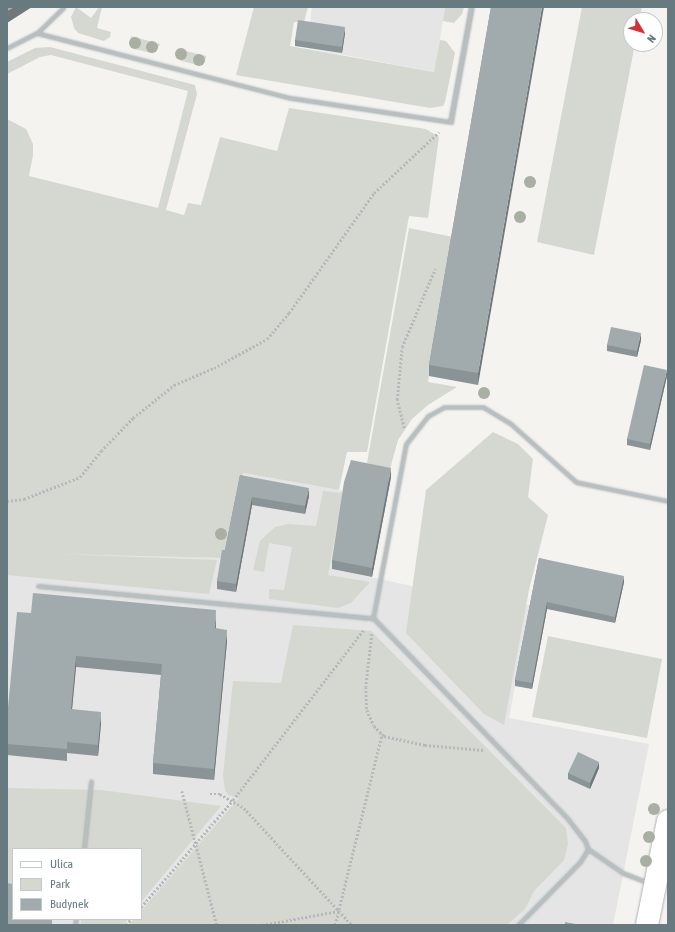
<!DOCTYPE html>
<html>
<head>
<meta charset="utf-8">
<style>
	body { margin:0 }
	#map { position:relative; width:675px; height:932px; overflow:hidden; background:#f4f3f0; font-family:"Asap Condensed",sans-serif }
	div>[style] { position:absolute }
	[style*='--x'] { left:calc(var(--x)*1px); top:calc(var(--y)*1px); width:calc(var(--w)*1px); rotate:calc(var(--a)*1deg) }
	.built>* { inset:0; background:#e4e5e4 }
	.green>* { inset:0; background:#d5d8d0 }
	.path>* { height:2.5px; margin-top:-1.25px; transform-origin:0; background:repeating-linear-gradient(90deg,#b5b9ba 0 2px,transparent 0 4px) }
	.roads { filter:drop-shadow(0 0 1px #abb3b5) drop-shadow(0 0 1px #abb3b5) }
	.lane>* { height:3px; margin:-1.5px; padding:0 1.5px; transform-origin:1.5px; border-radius:1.5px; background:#b9bfc0 }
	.street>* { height:4px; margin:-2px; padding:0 2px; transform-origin:2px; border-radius:2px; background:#b9bfc0 }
	.secondary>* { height:22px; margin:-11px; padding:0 11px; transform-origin:11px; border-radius:11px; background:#fff }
	.trees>* { width:12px; height:12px; margin:-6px; border-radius:50%; background:#a9afa3 }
	.wall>* { inset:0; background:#8a9395 }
	.shaded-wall>* { inset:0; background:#717879 }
	.building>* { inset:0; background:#a1abad }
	span { translate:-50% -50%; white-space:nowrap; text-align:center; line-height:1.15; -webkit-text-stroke:4px #fff; paint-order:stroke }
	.frame { position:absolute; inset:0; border:8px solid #667a7f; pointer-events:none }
	.legend { position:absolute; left:12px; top:848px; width:130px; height:72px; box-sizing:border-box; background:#fff; border:1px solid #c2cacc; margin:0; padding:5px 7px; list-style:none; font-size:12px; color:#667a7f }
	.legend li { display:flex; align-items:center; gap:8px; height:20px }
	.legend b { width:20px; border:1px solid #c2cacc }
	.north { position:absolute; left:623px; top:12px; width:40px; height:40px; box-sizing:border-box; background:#fff; border:1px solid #c2cacc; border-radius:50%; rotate:128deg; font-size:11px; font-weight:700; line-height:16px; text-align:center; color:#667a7f }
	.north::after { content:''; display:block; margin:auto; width:14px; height:18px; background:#d23236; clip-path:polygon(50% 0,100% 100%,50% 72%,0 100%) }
</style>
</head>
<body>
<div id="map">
	<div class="built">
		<div style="clip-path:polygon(312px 7px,445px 7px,435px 72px,307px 48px)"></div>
		<div style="clip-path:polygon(evenodd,242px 473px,344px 491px,332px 569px,412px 586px,530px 605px,509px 718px,649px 744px,613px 925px,7px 925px,7px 552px,225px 558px,242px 473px,13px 849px,141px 849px,141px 919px,13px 919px,13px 849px)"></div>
	</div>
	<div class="green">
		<div style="clip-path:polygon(76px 7px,91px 18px,99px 7px,102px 7px,97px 28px,111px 32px,110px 37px,104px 41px,78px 33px,74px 28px,71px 17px)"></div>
		<div style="clip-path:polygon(254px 7px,308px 7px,304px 22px,294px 22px,290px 46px,434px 72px,440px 40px,446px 41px,455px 53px,445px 102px,443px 106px,430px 108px,236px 75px)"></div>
		<div style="clip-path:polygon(445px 7px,464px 7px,462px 14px,454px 23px,443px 21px)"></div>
		<div style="clip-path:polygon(582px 7px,642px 7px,639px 20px,631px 20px,631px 44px,635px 44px,594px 255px,537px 242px)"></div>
		<div style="clip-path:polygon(131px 36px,160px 44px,156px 51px,151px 53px,134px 49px,130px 45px)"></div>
		<div style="clip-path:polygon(50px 47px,195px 85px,197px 94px,166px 210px,184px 215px,188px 203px,201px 205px,220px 137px,277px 151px,289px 108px,426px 129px,439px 137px,428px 218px,409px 216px,367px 452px,347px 452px,339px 490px,243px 473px,225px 558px,55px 554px,217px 560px,209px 594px,7px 575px,7px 119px,26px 129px,33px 144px,33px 155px,29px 176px,158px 208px,188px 91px,51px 55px,40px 57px,7px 74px,7px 62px,35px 48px)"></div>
		<div style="clip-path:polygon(178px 49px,206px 56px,205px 61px,198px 65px,181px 61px,177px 55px)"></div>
		<div style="clip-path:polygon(409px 228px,453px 237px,428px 382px,457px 387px,428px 405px,412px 419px,398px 440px,390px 469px,367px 463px)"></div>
		<div style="clip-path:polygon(493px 432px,518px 444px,533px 459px,528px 497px,548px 515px,529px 590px,504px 725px,484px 714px,406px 633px,426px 490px)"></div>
		<div style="clip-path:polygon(323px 491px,343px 493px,328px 575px,370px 582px,351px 603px,338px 608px,269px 599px,269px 589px,284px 590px,292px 547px,269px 543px,264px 572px,253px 570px,260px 541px,275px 527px,288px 524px,316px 526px)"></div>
		<div style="clip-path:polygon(293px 625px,371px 631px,566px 828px,568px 844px,564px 860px,534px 891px,525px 909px,507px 925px,129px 925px,134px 919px,141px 919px,141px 911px,239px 798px,228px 795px,225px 790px,223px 775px,233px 681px,281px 683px)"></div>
		<div style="clip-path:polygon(548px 636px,662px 659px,647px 738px,532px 717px)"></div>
		<div style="clip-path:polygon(7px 788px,101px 790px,221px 806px,141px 902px,141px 849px,13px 849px,13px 885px,7px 885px)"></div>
		<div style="clip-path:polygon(81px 919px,128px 919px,123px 925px,81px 925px)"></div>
	</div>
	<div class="path">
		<div style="--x:404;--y:428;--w:29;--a:-104"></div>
		<div style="--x:397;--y:400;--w:53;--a:-84.6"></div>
		<div style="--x:402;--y:347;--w:85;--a:-67.1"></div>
		<div style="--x:7;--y:501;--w:17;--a:-7"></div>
		<div style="--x:24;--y:499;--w:60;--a:-21.4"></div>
		<div style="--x:80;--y:477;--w:33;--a:-51"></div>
		<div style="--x:101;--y:451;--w:46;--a:-45.9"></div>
		<div style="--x:133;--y:418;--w:53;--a:-38.8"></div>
		<div style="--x:174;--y:385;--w:43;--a:-23"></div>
		<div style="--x:214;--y:368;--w:60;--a:-28.7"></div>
		<div style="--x:267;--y:339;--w:34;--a:-50"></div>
		<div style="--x:289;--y:313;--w:147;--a:-54.7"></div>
		<div style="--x:374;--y:193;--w:89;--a:-43.2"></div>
		<div style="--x:372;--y:634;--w:53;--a:96.5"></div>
		<div style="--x:366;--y:687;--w:23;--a:88"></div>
		<div style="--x:367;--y:710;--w:17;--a:66"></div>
		<div style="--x:374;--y:726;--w:14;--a:45"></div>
		<div style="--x:384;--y:736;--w:42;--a:12.4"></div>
		<div style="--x:425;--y:745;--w:59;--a:4.8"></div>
		<div style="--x:182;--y:791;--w:138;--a:75.4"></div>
		<div style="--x:210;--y:794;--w:10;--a:0"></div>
		<div style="--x:220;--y:794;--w:28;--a:30"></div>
		<div style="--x:244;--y:808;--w:159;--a:47.3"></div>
		<div style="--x:141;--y:907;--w:141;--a:-49.3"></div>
		<div style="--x:233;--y:800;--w:215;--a:-52.5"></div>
		<div style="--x:126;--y:925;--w:8;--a:-50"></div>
		<div style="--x:262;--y:925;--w:78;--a:-10.3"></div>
		<div style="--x:335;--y:925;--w:197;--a:-76.2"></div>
		<div style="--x:557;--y:925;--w:1;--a:-90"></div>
	</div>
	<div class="roads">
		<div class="lane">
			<div style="--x:37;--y:33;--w:262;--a:14.4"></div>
			<div style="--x:291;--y:98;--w:162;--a:8.5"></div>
			<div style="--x:7;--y:48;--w:34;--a:-27"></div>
			<div style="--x:37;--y:33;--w:37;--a:-44"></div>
			<div style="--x:38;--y:586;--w:337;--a:5.5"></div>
			<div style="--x:84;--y:849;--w:68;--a:-84.1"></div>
			<div style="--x:588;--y:849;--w:42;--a:34.4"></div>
			<div style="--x:623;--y:873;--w:26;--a:21"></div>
			<div style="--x:75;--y:925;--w:6;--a:-81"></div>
			<div style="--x:518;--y:925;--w:88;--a:-45.5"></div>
			<div style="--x:580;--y:862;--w:15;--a:-58"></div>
			<div style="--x:588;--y:849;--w:9;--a:-111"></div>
			<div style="--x:585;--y:841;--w:28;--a:-128"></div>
			<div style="--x:568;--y:819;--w:280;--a:-134.1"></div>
			<div style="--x:373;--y:618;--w:177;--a:-79.3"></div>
			<div style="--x:406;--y:444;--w:36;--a:-52"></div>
			<div style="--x:428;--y:416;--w:18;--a:-29"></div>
			<div style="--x:444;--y:407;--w:39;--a:0"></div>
			<div style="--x:483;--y:407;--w:33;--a:31"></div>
			<div style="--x:511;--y:424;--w:87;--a:41.7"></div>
			<div style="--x:576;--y:482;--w:94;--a:11.7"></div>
		</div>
		<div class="street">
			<div style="--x:451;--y:122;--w:117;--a:-79.7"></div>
		</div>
		<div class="secondary">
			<div style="--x:647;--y:925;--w:106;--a:-78.6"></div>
		</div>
	</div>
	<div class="trees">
		<div style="left:135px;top:43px"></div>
		<div style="left:152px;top:47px"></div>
		<div style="left:181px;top:54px"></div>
		<div style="left:199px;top:60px"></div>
		<div style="left:530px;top:182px"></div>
		<div style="left:520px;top:217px"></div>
		<div style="left:484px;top:393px"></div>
		<div style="left:221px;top:534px"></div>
		<div style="left:654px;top:809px"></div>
		<div style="left:649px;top:837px"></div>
		<div style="left:646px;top:861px"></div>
	</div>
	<div class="wall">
		<div style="clip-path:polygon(491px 7px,478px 385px,429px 376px,429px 365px)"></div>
		<div style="clip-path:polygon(345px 33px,342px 53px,295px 46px,295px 40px)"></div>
		<div style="clip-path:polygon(641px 340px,637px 357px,607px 351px,607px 345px)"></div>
		<div style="clip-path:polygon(667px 376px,650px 450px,627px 445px,627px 439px)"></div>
		<div style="clip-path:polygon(240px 475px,309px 496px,305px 514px,252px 505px,236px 592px,217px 589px,217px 581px,225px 550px)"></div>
		<div style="clip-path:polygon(391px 477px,372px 577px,332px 569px,332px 560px)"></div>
		<div style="clip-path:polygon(539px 558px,624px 582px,615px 623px,547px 609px,532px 689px,515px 686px,515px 680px)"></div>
		<div style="clip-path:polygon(31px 613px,216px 622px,216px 629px,227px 641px,214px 780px,153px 774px,153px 763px,161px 675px,76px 667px,72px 709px,101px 723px,98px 756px,67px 753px,67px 761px,7px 755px,7px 718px)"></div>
		<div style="clip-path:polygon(599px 768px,590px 789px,568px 779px,568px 773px)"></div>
	</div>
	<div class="shaded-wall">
		<div style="clip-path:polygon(14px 7px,32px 7px,7px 23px,7px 11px)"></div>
		<div style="clip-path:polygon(542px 7px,544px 7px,478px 385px,478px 373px)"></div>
		<div style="clip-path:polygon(345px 27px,345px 33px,342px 53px,342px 47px)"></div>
		<div style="clip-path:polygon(641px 333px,641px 340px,637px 357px,637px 351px)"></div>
		<div style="clip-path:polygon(667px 370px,667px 376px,650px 450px,650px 444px)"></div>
		<div style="clip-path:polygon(391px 468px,391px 477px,372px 577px,372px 568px)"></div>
		<div style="clip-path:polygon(309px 488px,309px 496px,305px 514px,305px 506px)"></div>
		<div style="clip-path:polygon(252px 497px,252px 505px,236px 592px,236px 584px)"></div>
		<div style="clip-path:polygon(624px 576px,624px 582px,615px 623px,615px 617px)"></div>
		<div style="clip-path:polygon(547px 602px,547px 609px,532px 689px,532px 683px)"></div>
		<div style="clip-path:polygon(216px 610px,216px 622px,215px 640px,215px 628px)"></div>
		<div style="clip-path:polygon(227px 630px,227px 641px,214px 780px,214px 769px)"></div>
		<div style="clip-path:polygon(76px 656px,76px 667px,71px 720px,71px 709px)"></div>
		<div style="clip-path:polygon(101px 712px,101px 723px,98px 756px,98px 745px)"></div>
		<div style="clip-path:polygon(599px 762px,599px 768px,590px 789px,590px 783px)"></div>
	</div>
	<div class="building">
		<div style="clip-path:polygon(7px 7px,14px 7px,7px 11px)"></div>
		<div style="clip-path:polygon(491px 7px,542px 7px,478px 373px,429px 365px)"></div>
		<div style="clip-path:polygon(298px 20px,345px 27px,342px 47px,295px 40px)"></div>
		<div style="clip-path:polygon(611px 327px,641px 333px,637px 351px,607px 345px)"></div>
		<div style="clip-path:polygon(644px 365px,667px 370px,650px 444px,627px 439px)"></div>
		<div style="clip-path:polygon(351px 460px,391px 468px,372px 568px,332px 560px,344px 482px)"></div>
		<div style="clip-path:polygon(240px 475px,309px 488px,305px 506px,252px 497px,236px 584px,217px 581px,222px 550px,225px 550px)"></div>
		<div style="clip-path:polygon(539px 558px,624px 576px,615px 617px,547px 602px,532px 683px,515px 680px)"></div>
		<div style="clip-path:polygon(33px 593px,216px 610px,215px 628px,227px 630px,214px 769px,153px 763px,162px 664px,76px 656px,71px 709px,101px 712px,98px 745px,67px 742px,67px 749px,7px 744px,7px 718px,17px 612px,31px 613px)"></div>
		<div style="clip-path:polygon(578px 752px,599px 762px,590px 783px,568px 773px)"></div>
		<div style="clip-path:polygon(7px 883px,13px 884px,13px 919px,52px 919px,52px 925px,7px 925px)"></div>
		<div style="clip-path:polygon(565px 922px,581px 925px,565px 925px)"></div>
	</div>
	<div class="frame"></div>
	<ul class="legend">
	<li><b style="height:5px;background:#fff"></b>Ulica</li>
	<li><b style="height:11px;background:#d5d8d0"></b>Park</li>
	<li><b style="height:11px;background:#a1abad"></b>Budynek</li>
	</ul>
	<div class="north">N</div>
</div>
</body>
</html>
